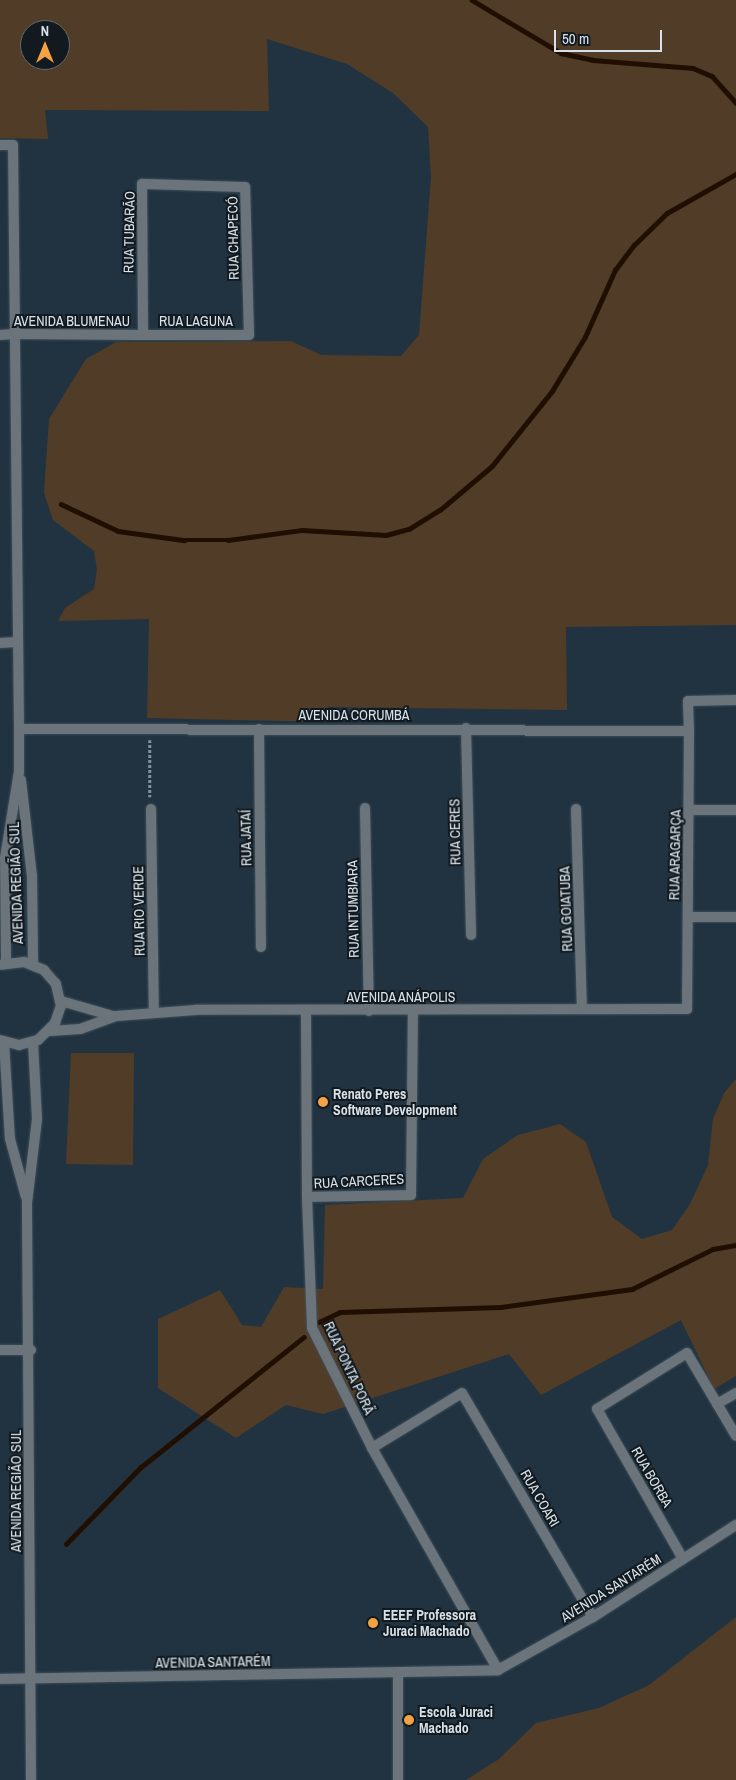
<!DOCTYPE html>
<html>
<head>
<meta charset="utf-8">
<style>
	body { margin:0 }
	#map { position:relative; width:736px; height:1780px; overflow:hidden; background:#213340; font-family:"Archivo Narrow",sans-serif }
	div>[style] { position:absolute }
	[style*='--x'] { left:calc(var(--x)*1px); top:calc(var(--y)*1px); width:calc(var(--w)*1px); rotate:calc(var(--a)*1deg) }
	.green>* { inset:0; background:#513d27 }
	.stream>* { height:4.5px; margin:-2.25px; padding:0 2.25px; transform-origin:2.25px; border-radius:2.25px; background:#200f00 }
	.path>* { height:2.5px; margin-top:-1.25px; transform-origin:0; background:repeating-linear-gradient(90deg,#83919c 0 2.5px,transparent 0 5px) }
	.roads { filter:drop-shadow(0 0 1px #3e4f5b) drop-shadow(0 0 1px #3e4f5b) }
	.minor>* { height:10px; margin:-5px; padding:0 5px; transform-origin:5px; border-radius:5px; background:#6b747a }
	.tertiary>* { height:10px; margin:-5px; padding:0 5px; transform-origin:5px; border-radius:5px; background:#6b747a }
	.dots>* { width:14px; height:14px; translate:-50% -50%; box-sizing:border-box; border:2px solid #121a1f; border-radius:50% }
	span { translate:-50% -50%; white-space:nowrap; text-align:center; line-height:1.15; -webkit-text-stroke:4px #121a1f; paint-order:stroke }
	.street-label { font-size:14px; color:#d6e1ea }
	.poi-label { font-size:14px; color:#d6e1ea; font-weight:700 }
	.left { translate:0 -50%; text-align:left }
	.north { position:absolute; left:20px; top:20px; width:50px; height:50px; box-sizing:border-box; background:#121a1f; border:1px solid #606a70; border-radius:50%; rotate:0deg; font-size:14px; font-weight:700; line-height:20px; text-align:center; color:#d6e1ea }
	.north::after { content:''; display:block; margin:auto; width:18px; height:22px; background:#f4a344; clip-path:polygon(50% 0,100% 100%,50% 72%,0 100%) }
	.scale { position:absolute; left:554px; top:30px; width:108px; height:22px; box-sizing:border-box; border:2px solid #d6e1ea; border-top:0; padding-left:6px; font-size:15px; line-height:18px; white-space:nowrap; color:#d6e1ea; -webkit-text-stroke:4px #121a1f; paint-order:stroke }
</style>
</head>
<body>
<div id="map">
	<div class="green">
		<div style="clip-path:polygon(evenodd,0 0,736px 0,736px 625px,566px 627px,567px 710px,328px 707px,328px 722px,147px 718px,149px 619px,58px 621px,65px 608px,94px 589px,97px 570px,94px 551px,53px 520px,44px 493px,49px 419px,86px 359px,116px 342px,291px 341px,321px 355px,401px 356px,419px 335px,431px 177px,428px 127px,393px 93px,347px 64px,267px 39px,269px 111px,45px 110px,48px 139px,0 138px,0 0,30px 30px,60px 30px,60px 60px,30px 60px,30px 30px)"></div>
		<div style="clip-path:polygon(71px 1053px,134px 1053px,133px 1165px,66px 1164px)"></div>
		<div style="clip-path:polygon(736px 1079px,736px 1376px,714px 1389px,681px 1320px,541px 1395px,509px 1354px,323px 1414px,286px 1405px,236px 1438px,158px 1388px,158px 1319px,220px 1290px,242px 1325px,261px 1327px,284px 1287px,323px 1289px,325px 1205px,463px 1198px,483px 1159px,518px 1135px,560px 1124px,586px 1142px,612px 1217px,642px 1239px,672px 1230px,690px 1204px,708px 1165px,713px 1119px,724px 1093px)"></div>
		<div style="clip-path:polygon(736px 1617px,736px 1780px,466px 1780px,499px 1759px,536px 1723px,599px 1708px,649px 1685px)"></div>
	</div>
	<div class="stream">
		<div style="--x:472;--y:0;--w:104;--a:30.8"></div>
		<div style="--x:561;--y:53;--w:33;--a:12"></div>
		<div style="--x:593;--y:60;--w:100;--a:4.6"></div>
		<div style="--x:693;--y:68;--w:21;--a:23"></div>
		<div style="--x:712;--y:76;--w:36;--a:48"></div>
		<div style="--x:61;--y:504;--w:63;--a:25.3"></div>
		<div style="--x:118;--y:531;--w:67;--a:7.8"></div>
		<div style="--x:184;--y:540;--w:44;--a:0"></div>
		<div style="--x:228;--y:540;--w:75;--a:-7.7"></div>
		<div style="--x:302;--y:530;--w:84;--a:3.4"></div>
		<div style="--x:386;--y:535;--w:24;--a:-15"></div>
		<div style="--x:409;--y:529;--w:36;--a:-32"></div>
		<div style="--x:440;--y:510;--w:68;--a:-40.2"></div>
		<div style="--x:492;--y:466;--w:96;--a:-51.3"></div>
		<div style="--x:552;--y:391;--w:63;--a:-58.6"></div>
		<div style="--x:585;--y:337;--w:73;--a:-65.9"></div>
		<div style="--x:615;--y:270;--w:31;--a:-53"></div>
		<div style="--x:634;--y:245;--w:46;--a:-44.1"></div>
		<div style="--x:667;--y:213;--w:79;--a:-29.5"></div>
		<div style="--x:319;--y:1322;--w:23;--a:-25"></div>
		<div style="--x:340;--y:1312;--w:161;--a:-1.8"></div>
		<div style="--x:501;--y:1307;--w:132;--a:-7.8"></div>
		<div style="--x:632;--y:1289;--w:90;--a:-26.3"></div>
		<div style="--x:713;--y:1249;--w:23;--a:-10"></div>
		<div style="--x:66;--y:1544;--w:107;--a:-45.8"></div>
		<div style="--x:141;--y:1467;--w:208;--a:-38.6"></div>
	</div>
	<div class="path">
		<div style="--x:150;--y:740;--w:57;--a:90"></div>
	</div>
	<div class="roads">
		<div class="minor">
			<div style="--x:0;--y:145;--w:13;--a:0"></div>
			<div style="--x:13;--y:145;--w:584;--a:89.41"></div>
			<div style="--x:0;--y:335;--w:15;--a:-4"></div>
			<div style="--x:15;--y:334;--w:128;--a:0.4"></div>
			<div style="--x:143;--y:335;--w:106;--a:0"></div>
			<div style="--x:249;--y:335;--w:148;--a:-91.5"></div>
			<div style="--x:245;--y:187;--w:103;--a:-178.3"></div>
			<div style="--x:142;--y:184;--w:151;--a:89.6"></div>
			<div style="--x:0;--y:643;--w:18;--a:-3"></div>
			<div style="--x:466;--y:728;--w:207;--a:88.6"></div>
			<div style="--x:259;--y:729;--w:218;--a:89.5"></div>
			<div style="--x:689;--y:731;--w:30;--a:-92"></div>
			<div style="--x:688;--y:701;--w:48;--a:-1.2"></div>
			<div style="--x:365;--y:808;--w:203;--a:88.9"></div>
			<div style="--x:151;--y:809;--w:204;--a:89.2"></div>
			<div style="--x:576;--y:809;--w:200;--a:88.3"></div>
			<div style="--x:690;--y:810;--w:46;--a:0"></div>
			<div style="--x:688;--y:917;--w:48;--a:0"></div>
			<div style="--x:306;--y:1011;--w:186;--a:89.7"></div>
			<div style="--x:307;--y:1197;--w:131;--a:87.8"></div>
			<div style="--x:312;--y:1328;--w:134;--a:63.4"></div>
			<div style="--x:372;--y:1448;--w:255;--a:60.4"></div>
			<div style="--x:4;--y:1042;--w:97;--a:86.5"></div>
			<div style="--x:10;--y:1139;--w:60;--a:74.6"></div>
			<div style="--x:307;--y:1197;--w:104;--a:-1.1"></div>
			<div style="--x:411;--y:1195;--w:184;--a:-89.4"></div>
			<div style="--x:0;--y:1350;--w:31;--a:0"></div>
			<div style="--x:717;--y:1404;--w:22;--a:-30"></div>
			<div style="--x:372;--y:1448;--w:105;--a:-31.4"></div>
			<div style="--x:462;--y:1393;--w:259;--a:59.7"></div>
			<div style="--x:683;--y:1559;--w:173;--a:-119.8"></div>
			<div style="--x:597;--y:1409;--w:106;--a:-31.9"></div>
			<div style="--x:687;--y:1353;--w:96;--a:59.4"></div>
			<div style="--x:0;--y:1679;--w:498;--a:-1"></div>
			<div style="--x:498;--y:1670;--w:109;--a:-29.2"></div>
			<div style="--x:593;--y:1617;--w:170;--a:-32.8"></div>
			<div style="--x:31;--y:1780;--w:577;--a:-90.4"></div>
			<div style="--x:27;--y:1203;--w:85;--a:-83.2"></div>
			<div style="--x:37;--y:1119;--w:77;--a:-93"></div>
			<div style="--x:398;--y:1780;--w:108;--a:-90"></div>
		</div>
		<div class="tertiary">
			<div style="--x:21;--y:780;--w:97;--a:83.5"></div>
			<div style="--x:32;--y:876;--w:88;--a:89.3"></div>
			<div style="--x:6;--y:963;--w:105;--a:-90.5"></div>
			<div style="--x:5;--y:858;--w:87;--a:-80.8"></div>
			<div style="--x:19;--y:772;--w:43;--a:-90"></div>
			<div style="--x:19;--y:729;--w:670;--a:0.17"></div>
			<div style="--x:689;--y:731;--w:278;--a:90.4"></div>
			<div style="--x:687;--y:1009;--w:491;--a:179.9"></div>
			<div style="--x:196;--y:1010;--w:80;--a:175.7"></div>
			<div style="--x:116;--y:1016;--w:38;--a:160"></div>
			<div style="--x:80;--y:1029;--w:30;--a:176"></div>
			<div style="--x:61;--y:1001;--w:54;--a:16.1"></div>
			<div style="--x:0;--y:1040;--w:20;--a:15"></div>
			<div style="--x:19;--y:1045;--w:20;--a:-15"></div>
			<div style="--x:38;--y:1040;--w:24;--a:-45"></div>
			<div style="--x:55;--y:1023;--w:18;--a:-71"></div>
			<div style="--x:61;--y:1006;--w:23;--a:-103"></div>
			<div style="--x:56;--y:984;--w:18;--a:-131"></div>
			<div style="--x:44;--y:970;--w:22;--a:-158"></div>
			<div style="--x:24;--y:962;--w:23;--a:173"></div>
		</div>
	</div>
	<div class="dots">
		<div style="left:323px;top:1102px;background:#f4a344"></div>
		<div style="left:373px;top:1623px;background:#f4a344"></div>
		<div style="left:409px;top:1720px;background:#f4a344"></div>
	</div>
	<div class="street-label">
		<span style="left:129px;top:232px;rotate:-89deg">RUA TUBARÃO</span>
		<span style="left:233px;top:238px;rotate:-91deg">RUA CHAPECÓ</span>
		<span style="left:72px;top:321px">AVENIDA BLUMENAU</span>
		<span style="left:196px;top:321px">RUA LAGUNA</span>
		<span style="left:354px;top:715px">AVENIDA CORUMBÁ</span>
		<span style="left:455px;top:832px;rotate:-91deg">RUA CERES</span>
		<span style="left:246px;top:838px;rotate:-91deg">RUA JATAÍ</span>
		<span style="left:675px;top:855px;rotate:-89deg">RUA ARAGARÇA</span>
		<span style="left:16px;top:883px;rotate:-92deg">AVENIDA REGIÃO SUL</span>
		<span style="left:353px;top:909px;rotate:-91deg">RUA INTUMBIARA</span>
		<span style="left:566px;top:909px;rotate:-92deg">RUA GOIATUBA</span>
		<span style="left:139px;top:911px;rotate:-91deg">RUA RIO VERDE</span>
		<span style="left:401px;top:997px">AVENIDA ANÁPOLIS</span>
		<span style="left:359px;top:1181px;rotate:-3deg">RUA CARCERES</span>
		<span style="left:349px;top:1368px;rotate:65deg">RUA PONTA PORÃ</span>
		<span style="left:652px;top:1477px;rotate:60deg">RUA BORBA</span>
		<span style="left:16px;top:1491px;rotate:-90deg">AVENIDA REGIÃO SUL</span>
		<span style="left:540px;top:1498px;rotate:60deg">RUA COARI</span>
		<span style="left:611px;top:1588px;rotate:-32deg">AVENIDA SANTARÉM</span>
		<span style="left:213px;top:1662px;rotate:-1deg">AVENIDA SANTARÉM</span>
	</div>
	<div class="poi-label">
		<span class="left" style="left:333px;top:1102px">Renato Peres<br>Software Development</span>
		<span class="left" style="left:383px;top:1623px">EEEF Professora<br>Juraci Machado</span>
		<span class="left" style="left:419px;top:1720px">Escola Juraci<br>Machado</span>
	</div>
	<div class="north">N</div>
	<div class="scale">50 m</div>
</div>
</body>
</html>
